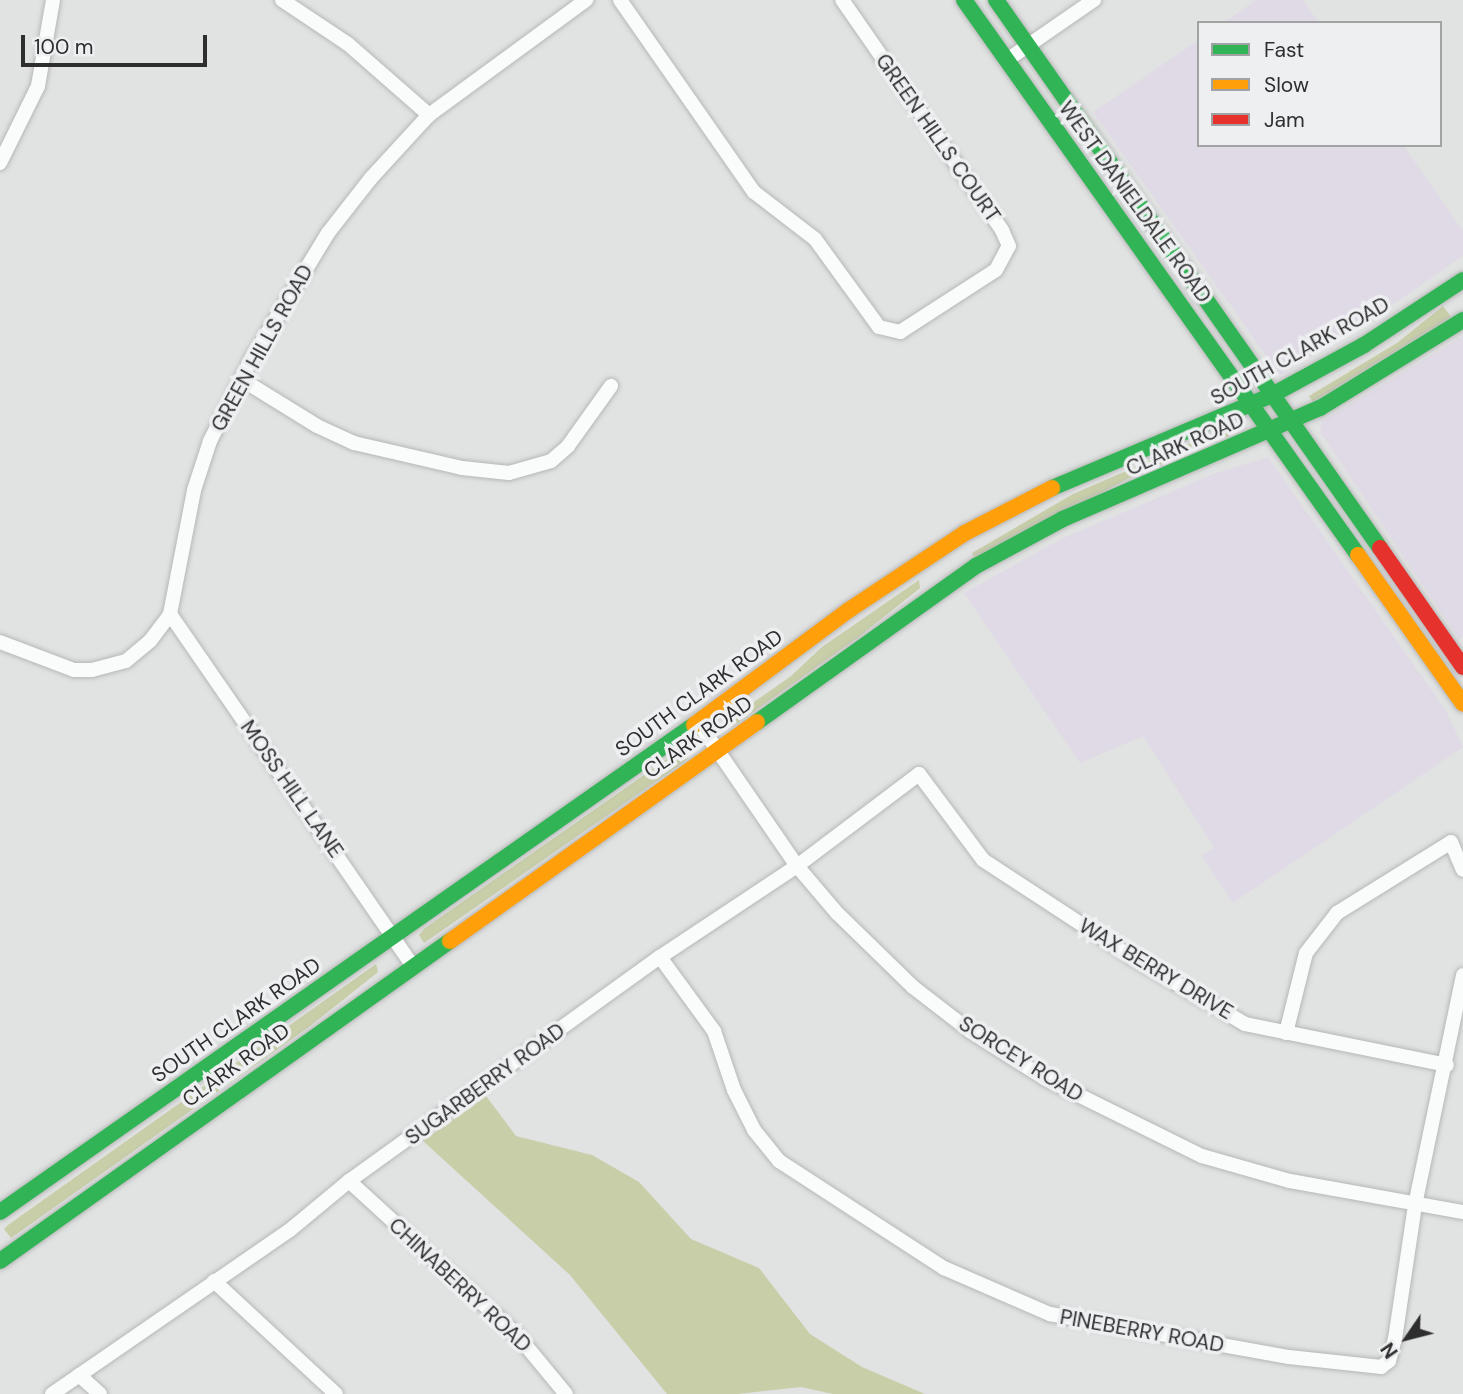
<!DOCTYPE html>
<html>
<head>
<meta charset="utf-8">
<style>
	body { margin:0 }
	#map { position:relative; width:1463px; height:1394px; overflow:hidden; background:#e1e2e2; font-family:"DM Sans",sans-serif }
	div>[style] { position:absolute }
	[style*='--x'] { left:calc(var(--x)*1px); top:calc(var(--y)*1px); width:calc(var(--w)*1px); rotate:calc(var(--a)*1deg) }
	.commercial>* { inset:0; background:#dfdae5 }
	.green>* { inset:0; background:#c8cea8 }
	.roads { filter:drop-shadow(0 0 2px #b7b7b7) drop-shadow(0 0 2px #b7b7b7) }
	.street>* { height:14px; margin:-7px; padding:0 7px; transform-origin:7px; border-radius:7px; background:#fafbfb }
	.fast>* { height:16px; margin:-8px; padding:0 8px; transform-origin:8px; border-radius:8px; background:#30b455 }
	.slow>* { height:16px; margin:-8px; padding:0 8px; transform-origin:8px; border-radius:8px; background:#ff9f0a }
	.jam>* { height:16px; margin:-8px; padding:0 8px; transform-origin:8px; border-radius:8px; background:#e5322d }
	span { translate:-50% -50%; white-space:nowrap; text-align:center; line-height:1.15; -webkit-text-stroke:7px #eeeff1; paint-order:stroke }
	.street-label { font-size:21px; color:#2e2e2f }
	.legend { position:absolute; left:1197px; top:21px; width:245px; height:126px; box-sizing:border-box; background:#eeeff1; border:2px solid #a1a2a3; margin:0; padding:9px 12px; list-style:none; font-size:21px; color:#2e2e2f }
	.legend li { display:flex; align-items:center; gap:14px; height:35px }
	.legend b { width:35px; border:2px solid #a1a2a3 }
	.north { position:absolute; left:1372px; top:1303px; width:70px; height:70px; -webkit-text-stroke:5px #eeeff1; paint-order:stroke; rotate:235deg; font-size:19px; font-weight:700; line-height:28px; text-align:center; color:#2e2e2f }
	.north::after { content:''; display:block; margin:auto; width:24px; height:32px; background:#2e2e2f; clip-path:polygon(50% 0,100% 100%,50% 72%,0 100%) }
	.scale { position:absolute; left:21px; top:35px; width:186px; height:32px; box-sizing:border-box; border:4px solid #2e2e2f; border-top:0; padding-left:9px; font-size:21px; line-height:24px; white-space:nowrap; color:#2e2e2f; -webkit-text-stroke:5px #eeeff1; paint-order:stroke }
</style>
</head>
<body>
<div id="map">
	<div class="commercial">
		<div style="clip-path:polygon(1256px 0,1303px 0,1319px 23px,1223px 23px)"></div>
		<div style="clip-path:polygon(1199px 40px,1199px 145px,1403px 145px,1463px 231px,1463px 256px,1347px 336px,1280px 375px,1093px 112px)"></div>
		<div style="clip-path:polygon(1463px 336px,1463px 636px,1459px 639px,1320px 432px,1322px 421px)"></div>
		<div style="clip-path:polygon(1268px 457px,1446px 711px,1463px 747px,1233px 903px,1202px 856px,1214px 847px,1143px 736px,1080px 763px,964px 593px,1061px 539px,1211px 475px)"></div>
	</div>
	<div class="green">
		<div style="clip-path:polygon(1443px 306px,1451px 317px,1313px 402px,1309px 396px,1397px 343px)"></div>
		<div style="clip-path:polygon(1235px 424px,1239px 432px,1135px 475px,975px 559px,972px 553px,1073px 494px)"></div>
		<div style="clip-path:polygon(919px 580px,920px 588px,860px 636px,732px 727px,727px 721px,791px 676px,822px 647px)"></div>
		<div style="clip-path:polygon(684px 747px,690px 755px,684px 762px,424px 943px,419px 935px,425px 928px)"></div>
		<div style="clip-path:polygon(376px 964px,378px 972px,309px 1027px,11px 1238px,4px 1229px,8px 1225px)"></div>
		<div style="clip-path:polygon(486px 1096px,516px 1136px,592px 1155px,639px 1182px,691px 1239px,759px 1268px,810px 1334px,862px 1367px,925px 1394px,833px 1394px,801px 1387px,738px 1394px,667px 1394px,570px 1275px,423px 1141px)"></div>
	</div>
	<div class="roads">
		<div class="street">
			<div style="--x:282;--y:0;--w:79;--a:33.7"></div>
			<div style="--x:348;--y:44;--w:108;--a:41.2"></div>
			<div style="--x:620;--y:0;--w:234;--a:55.1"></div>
			<div style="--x:754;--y:192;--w:77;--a:37.6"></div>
			<div style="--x:815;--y:239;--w:109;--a:54"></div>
			<div style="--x:879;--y:327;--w:22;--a:13"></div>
			<div style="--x:900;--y:332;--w:114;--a:-32.9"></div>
			<div style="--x:996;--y:270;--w:27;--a:-62"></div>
			<div style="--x:1009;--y:246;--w:17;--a:-114"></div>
			<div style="--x:1002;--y:230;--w:280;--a:-124.8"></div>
			<div style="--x:1007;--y:60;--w:106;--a:-34.6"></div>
			<div style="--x:0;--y:163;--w:86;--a:-63.7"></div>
			<div style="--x:38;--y:86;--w:87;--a:-80.1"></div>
			<div style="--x:241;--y:379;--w:89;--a:31.7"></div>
			<div style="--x:317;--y:426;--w:41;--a:24.7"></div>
			<div style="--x:354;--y:443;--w:111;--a:13"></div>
			<div style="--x:462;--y:468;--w:47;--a:6.1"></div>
			<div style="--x:509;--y:473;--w:44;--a:-15.9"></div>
			<div style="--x:551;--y:461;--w:23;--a:-41"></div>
			<div style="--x:568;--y:446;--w:74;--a:-54.4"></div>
			<div style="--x:170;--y:614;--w:426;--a:55.4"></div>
			<div style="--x:0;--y:642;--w:79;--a:20.7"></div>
			<div style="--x:74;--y:670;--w:18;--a:0"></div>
			<div style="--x:92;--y:670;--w:35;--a:-15"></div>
			<div style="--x:126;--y:661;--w:31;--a:-40"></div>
			<div style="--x:150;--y:641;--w:34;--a:-53"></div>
			<div style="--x:170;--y:614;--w:126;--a:-79"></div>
			<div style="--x:194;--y:490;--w:52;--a:-71.9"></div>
			<div style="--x:210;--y:441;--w:93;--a:-63.2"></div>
			<div style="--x:252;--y:358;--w:146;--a:-58.7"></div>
			<div style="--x:328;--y:233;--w:70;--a:-52"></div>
			<div style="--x:371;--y:178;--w:86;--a:-47.4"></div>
			<div style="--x:429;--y:115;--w:195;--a:-36.2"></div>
			<div style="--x:698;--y:722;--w:175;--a:55.5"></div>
			<div style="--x:797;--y:866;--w:62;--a:49.6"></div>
			<div style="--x:837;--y:913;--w:106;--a:44.2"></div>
			<div style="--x:913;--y:987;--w:72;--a:37.7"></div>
			<div style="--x:970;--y:1031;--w:90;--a:32.3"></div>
			<div style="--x:1046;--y:1079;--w:174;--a:26.3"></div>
			<div style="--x:1202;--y:1156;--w:91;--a:15.9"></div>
			<div style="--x:1290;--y:1181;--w:176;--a:10.2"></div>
			<div style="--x:660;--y:957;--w:92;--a:53.9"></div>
			<div style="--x:714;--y:1031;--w:62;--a:71.3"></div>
			<div style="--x:734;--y:1090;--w:45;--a:63.4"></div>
			<div style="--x:754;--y:1130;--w:40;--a:51"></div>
			<div style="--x:779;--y:1161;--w:197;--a:33"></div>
			<div style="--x:944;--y:1268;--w:116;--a:23.5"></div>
			<div style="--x:1050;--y:1314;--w:243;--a:10.2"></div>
			<div style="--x:1289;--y:1357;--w:93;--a:6.2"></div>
			<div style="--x:1381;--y:1367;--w:10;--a:-37"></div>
			<div style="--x:1389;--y:1361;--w:23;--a:-75"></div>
			<div style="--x:1395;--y:1339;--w:135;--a:-81.5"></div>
			<div style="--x:1415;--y:1205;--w:235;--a:-78.2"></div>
			<div style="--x:1286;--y:1033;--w:82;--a:-76"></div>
			<div style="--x:1306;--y:953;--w:51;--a:-52.2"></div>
			<div style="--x:1337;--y:913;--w:134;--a:-31.9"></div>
			<div style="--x:1451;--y:842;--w:30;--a:67"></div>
			<div style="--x:349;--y:1181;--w:229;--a:42.5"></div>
			<div style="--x:518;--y:1336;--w:75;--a:50.4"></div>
			<div style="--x:214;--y:1281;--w:166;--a:42.8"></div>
			<div style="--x:79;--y:1375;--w:28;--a:42"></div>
			<div style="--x:52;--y:1394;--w:289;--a:-34.6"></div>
			<div style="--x:290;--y:1230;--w:77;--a:-39.7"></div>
			<div style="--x:349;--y:1181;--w:383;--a:-35.8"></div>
			<div style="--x:660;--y:957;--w:164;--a:-33.6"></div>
			<div style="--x:797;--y:866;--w:153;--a:-37"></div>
			<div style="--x:919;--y:774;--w:107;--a:53.3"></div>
			<div style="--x:983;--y:860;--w:177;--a:33.2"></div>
			<div style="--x:1131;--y:957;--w:132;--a:30.4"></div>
			<div style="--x:1245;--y:1024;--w:206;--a:11.5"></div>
		</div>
		<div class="fast">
			<div style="--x:964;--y:0;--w:681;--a:54.63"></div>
			<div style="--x:996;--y:0;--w:669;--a:54.98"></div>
			<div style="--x:1052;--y:488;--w:239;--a:-22.9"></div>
			<div style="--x:1272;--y:395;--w:105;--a:-28.5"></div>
			<div style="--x:1364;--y:345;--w:118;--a:-33.3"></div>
			<div style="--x:757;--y:722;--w:269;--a:-35.5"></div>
			<div style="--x:976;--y:566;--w:99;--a:-28.4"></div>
			<div style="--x:1063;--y:519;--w:280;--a:-23.4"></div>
			<div style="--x:1320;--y:408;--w:168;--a:-31.6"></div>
			<div style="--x:0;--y:1212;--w:848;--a:-35.06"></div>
			<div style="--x:0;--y:1261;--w:552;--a:-35.42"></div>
		</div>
		<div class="slow">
			<div style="--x:1358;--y:555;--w:182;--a:54.8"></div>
			<div style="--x:694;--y:725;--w:193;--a:-36.6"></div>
			<div style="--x:849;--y:610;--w:139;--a:-33.6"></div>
			<div style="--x:965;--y:533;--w:98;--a:-27.3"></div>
			<div style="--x:450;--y:941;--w:377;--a:-35.5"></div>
		</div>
		<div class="jam">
			<div style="--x:1380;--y:548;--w:145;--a:55.1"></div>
		</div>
	</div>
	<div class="street-label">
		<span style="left:938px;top:138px;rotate:55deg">GREEN HILLS COURT</span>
		<span style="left:1135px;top:202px;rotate:54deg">WEST DANIELDALE ROAD</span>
		<span style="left:262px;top:348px;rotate:-61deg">GREEN HILLS ROAD</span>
		<span style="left:1300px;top:351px;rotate:-29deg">SOUTH CLARK ROAD</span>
		<span style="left:1185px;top:444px;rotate:-24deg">CLARK ROAD</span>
		<span style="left:699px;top:693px;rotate:-36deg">SOUTH CLARK ROAD</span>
		<span style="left:698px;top:737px;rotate:-35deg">CLARK ROAD</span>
		<span style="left:292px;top:789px;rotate:55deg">MOSS HILL LANE</span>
		<span style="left:1156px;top:969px;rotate:31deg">WAX BERRY DRIVE</span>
		<span style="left:236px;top:1020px;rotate:-35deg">SOUTH CLARK ROAD</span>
		<span style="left:1021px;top:1059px;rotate:32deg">SORCEY ROAD</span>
		<span style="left:236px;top:1065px;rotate:-36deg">CLARK ROAD</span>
		<span style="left:485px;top:1084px;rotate:-36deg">SUGARBERRY ROAD</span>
		<span style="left:460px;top:1285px;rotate:43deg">CHINABERRY ROAD</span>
		<span style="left:1142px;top:1331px;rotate:10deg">PINEBERRY ROAD</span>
	</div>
	<ul class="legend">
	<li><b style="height:9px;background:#30b455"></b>Fast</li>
	<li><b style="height:9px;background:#ff9f0a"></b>Slow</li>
	<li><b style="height:9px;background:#e5322d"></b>Jam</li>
	</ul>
	<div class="north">N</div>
	<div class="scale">100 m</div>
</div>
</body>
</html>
